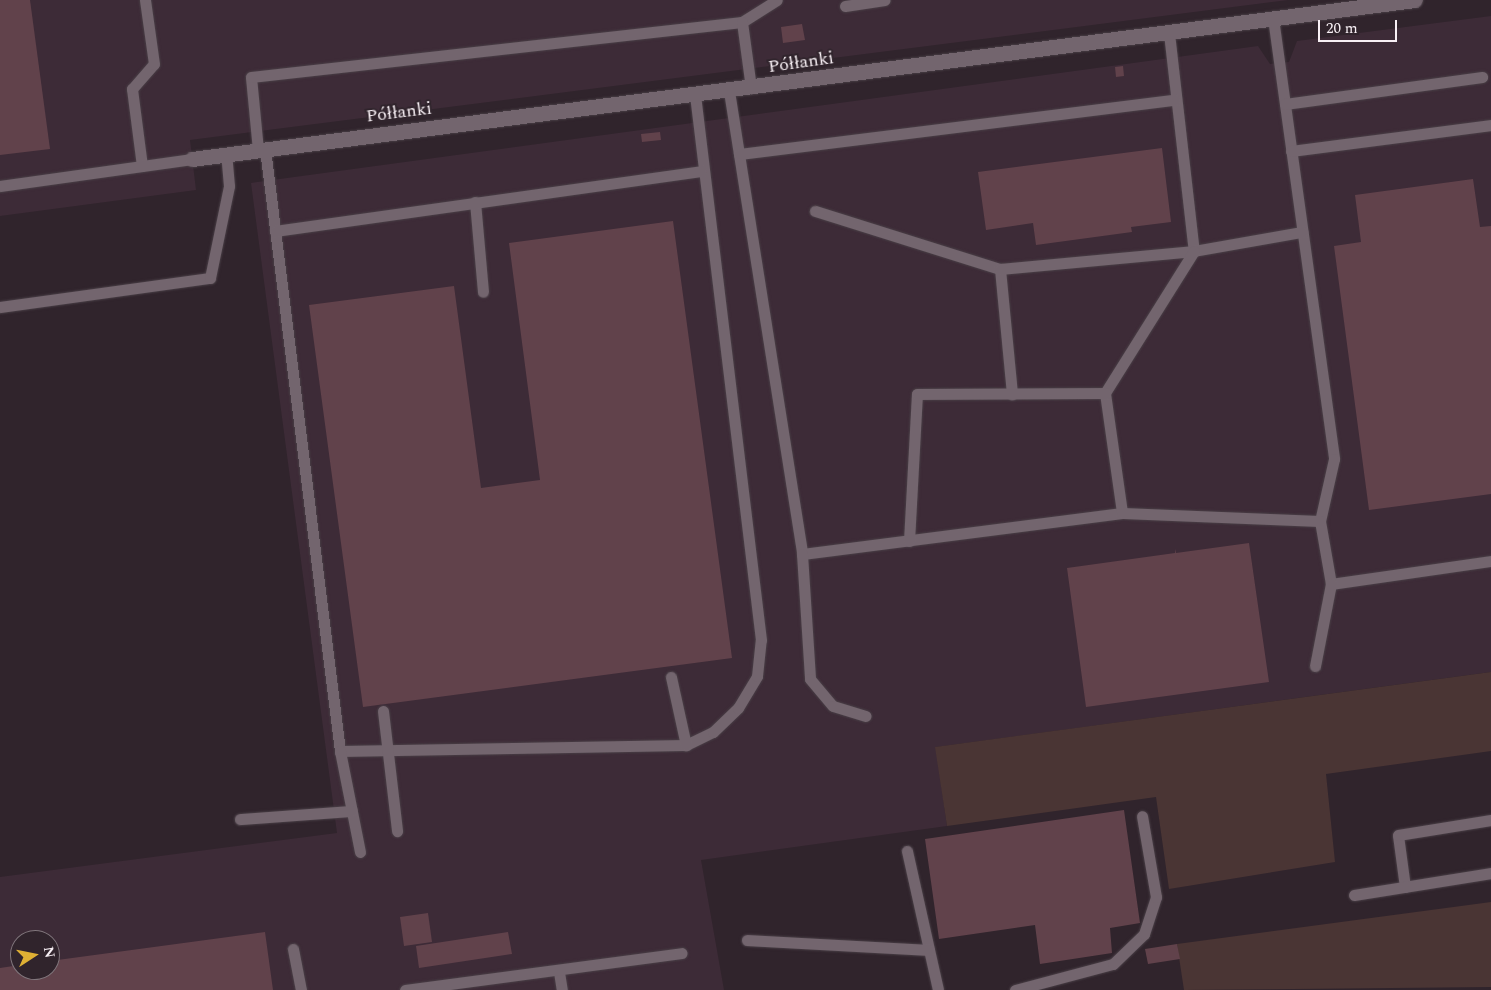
<!DOCTYPE html>
<html>
<head>
<meta charset="utf-8">
<style>
	body { margin:0 }
	#map { position:relative; width:1491px; height:990px; overflow:hidden; background:#30242c; font-family:Spectral,serif }
	div>[style] { position:absolute }
	[style*='--x'] { left:calc(var(--x)*1px); top:calc(var(--y)*1px); width:calc(var(--w)*1px); rotate:calc(var(--a)*1deg) }
	.built>* { inset:0; background:#3d2b37 }
	.green>* { inset:0; background:#4a3534 }
	.building>* { inset:0; background:#61424b }
	.roads { filter:drop-shadow(0 0 1px #493f46) drop-shadow(0 0 1px #493f46) }
	.service>* { height:11px; margin:-5.5px; padding:0 5.5px; transform-origin:5.5px; border-radius:5.5px; background:#73656e }
	.minor>* { height:15px; margin:-7.5px; padding:0 7.5px; transform-origin:7.5px; border-radius:7.5px; background:#73656e }
	span { translate:-50% -50%; white-space:nowrap; text-align:center; line-height:1.15; -webkit-text-stroke:4px #30242c; paint-order:stroke }
	.street-label { font-size:18px; color:#f8f0f5 }
	.north { position:absolute; left:10px; top:930px; width:50px; height:50px; box-sizing:border-box; background:#30242c; border:1px solid #80767c; border-radius:50%; rotate:79deg; font-size:14px; font-weight:700; line-height:20px; text-align:center; color:#f8f0f5 }
	.north::after { content:''; display:block; margin:auto; width:18px; height:22px; background:#dfb034; clip-path:polygon(50% 0,100% 100%,50% 72%,0 100%) }
	.scale { position:absolute; left:1318px; top:20px; width:79px; height:22px; box-sizing:border-box; border:2px solid #f8f0f5; border-top:0; padding-left:6px; font-size:15px; line-height:18px; white-space:nowrap; color:#f8f0f5; -webkit-text-stroke:4px #30242c; paint-order:stroke }
</style>
</head>
<body>
<div id="map">
	<div class="built">
		<div style="clip-path:polygon(0 0,1288px 0,190px 140px,196px 190px,0 216px)"></div>
		<div style="clip-path:polygon(evenodd,1491px 16px,1491px 672px,936px 747px,947px 826px,701px 860px,724px 990px,0 990px,0 877px,337px 833px,251px 183px,1258px 46px,1270px 64px,1289px 62px,1297px 41px,1491px 16px,20px 940px,50px 940px,50px 970px,20px 970px,20px 940px)"></div>
	</div>
	<div class="green">
		<div style="clip-path:polygon(1491px 672px,1491px 751px,1326px 774px,1335px 862px,1169px 889px,1156px 797px,947px 826px,935px 747px)"></div>
		<div style="clip-path:polygon(1491px 902px,1491px 987px,1184px 990px,1177px 944px)"></div>
	</div>
	<div class="building">
		<div style="clip-path:polygon(0 0,30px 0,50px 149px,0 155px)"></div>
		<div style="clip-path:polygon(802px 24px,805px 40px,783px 43px,781px 27px)"></div>
		<div style="clip-path:polygon(1123px 66px,1124px 76px,1116px 77px,1115px 67px)"></div>
		<div style="clip-path:polygon(660px 132px,661px 140px,642px 142px,641px 134px)"></div>
		<div style="clip-path:polygon(1162px 148px,1171px 222px,1131px 227px,1132px 232px,1036px 245px,1033px 223px,986px 230px,978px 172px)"></div>
		<div style="clip-path:polygon(1473px 179px,1480px 227px,1491px 226px,1491px 494px,1369px 510px,1334px 246px,1361px 242px,1355px 195px)"></div>
		<div style="clip-path:polygon(673px 221px,732px 658px,363px 707px,309px 305px,454px 286px,481px 488px,540px 480px,509px 243px)"></div>
		<div style="clip-path:polygon(1249px 543px,1269px 682px,1086px 707px,1067px 568px,1175px 553px,1175px 549px,1176px 553px)"></div>
		<div style="clip-path:polygon(1124px 810px,1140px 923px,1110px 928px,1112px 953px,1040px 964px,1035px 925px,939px 939px,925px 839px)"></div>
		<div style="clip-path:polygon(428px 913px,432px 942px,404px 946px,400px 917px)"></div>
		<div style="clip-path:polygon(265px 932px,273px 990px,0 990px,0 968px,20px 965px,20px 970px,50px 970px,50px 961px)"></div>
		<div style="clip-path:polygon(508px 932px,512px 954px,419px 968px,416px 946px)"></div>
		<div style="clip-path:polygon(1177px 944px,1180px 959px,1148px 964px,1145px 949px)"></div>
	</div>
	<div class="roads">
		<div class="service">
			<div style="--x:845;--y:6;--w:40;--a:-8.5"></div>
			<div style="--x:1273;--y:18;--w:445;--a:82.1"></div>
			<div style="--x:1334;--y:459;--w:64;--a:102.7"></div>
			<div style="--x:1320;--y:521;--w:64;--a:80.1"></div>
			<div style="--x:1331;--y:584;--w:162;--a:-8.2"></div>
			<div style="--x:742;--y:22;--w:41;--a:-32.2"></div>
			<div style="--x:1169;--y:33;--w:219;--a:83.5"></div>
			<div style="--x:1194;--y:251;--w:110;--a:-10"></div>
			<div style="--x:729;--y:91;--w:469;--a:81"></div>
			<div style="--x:802;--y:554;--w:323;--a:-7.3"></div>
			<div style="--x:1285;--y:104;--w:199;--a:-7.8"></div>
			<div style="--x:265;--y:149;--w:607;--a:82.9"></div>
			<div style="--x:340;--y:751;--w:346;--a:-1"></div>
			<div style="--x:686;--y:745;--w:30;--a:-26"></div>
			<div style="--x:713;--y:732;--w:35;--a:-44"></div>
			<div style="--x:738;--y:708;--w:37;--a:-59"></div>
			<div style="--x:757;--y:676;--w:36;--a:-84"></div>
			<div style="--x:761;--y:640;--w:549;--a:-96.9"></div>
			<div style="--x:258;--y:150;--w:73;--a:-95.5"></div>
			<div style="--x:251;--y:77;--w:494;--a:-6.4"></div>
			<div style="--x:742;--y:22;--w:67;--a:82.2"></div>
			<div style="--x:1291;--y:151;--w:202;--a:-7.4"></div>
			<div style="--x:739;--y:154;--w:439;--a:-7.1"></div>
			<div style="--x:142;--y:166;--w:78;--a:-97.4"></div>
			<div style="--x:132;--y:89;--w:33;--a:-49"></div>
			<div style="--x:154;--y:64;--w:65;--a:-98"></div>
			<div style="--x:0;--y:186;--w:194;--a:-8"></div>
			<div style="--x:475;--y:202;--w:90;--a:84.9"></div>
			<div style="--x:815;--y:211;--w:194;--a:17.4"></div>
			<div style="--x:1000;--y:269;--w:126;--a:84.5"></div>
			<div style="--x:275;--y:231;--w:430;--a:-8"></div>
			<div style="--x:1000;--y:269;--w:195;--a:-5.3"></div>
			<div style="--x:1194;--y:251;--w:168;--a:122.1"></div>
			<div style="--x:1105;--y:393;--w:121;--a:81.9"></div>
			<div style="--x:1122;--y:513;--w:198;--a:2.3"></div>
			<div style="--x:0;--y:307;--w:212;--a:-7.9"></div>
			<div style="--x:210;--y:278;--w:94;--a:-78.3"></div>
			<div style="--x:229;--y:186;--w:32;--a:-95"></div>
			<div style="--x:909;--y:541;--w:147;--a:-86.9"></div>
			<div style="--x:917;--y:394;--w:188;--a:-0.3"></div>
			<div style="--x:802;--y:554;--w:125;--a:86.3"></div>
			<div style="--x:810;--y:679;--w:35;--a:50"></div>
			<div style="--x:833;--y:706;--w:34;--a:17"></div>
			<div style="--x:1315;--y:666;--w:84;--a:-79"></div>
			<div style="--x:671;--y:677;--w:70;--a:77.6"></div>
			<div style="--x:383;--y:711;--w:121;--a:83.3"></div>
			<div style="--x:340;--y:751;--w:103;--a:78.8"></div>
			<div style="--x:240;--y:819;--w:112;--a:-4.1"></div>
			<div style="--x:907;--y:851;--w:142;--a:77.4"></div>
			<div style="--x:1405;--y:887;--w:52;--a:-97.7"></div>
			<div style="--x:1398;--y:835;--w:94;--a:-9.2"></div>
			<div style="--x:1354;--y:895;--w:139;--a:-9.1"></div>
			<div style="--x:747;--y:940;--w:182;--a:3.1"></div>
			<div style="--x:293;--y:949;--w:42;--a:79"></div>
			<div style="--x:559;--y:972;--w:18;--a:81"></div>
			<div style="--x:405;--y:990;--w:279;--a:-7.6"></div>
			<div style="--x:1015;--y:990;--w:101;--a:-14.9"></div>
			<div style="--x:1113;--y:964;--w:43;--a:-44.1"></div>
			<div style="--x:1144;--y:934;--w:39;--a:-72"></div>
			<div style="--x:1156;--y:897;--w:82;--a:-99.8"></div>
		</div>
		<div class="minor">
			<div style="--x:192;--y:159;--w:1233;--a:-7.41"></div>
		</div>
	</div>
	<div class="street-label">
		<span style="left:801px;top:63px;rotate:-8deg">Półłanki</span>
		<span style="left:399px;top:113px;rotate:-7deg">Półłanki</span>
	</div>
	<div class="north">N</div>
	<div class="scale">20 m</div>
</div>
</body>
</html>
